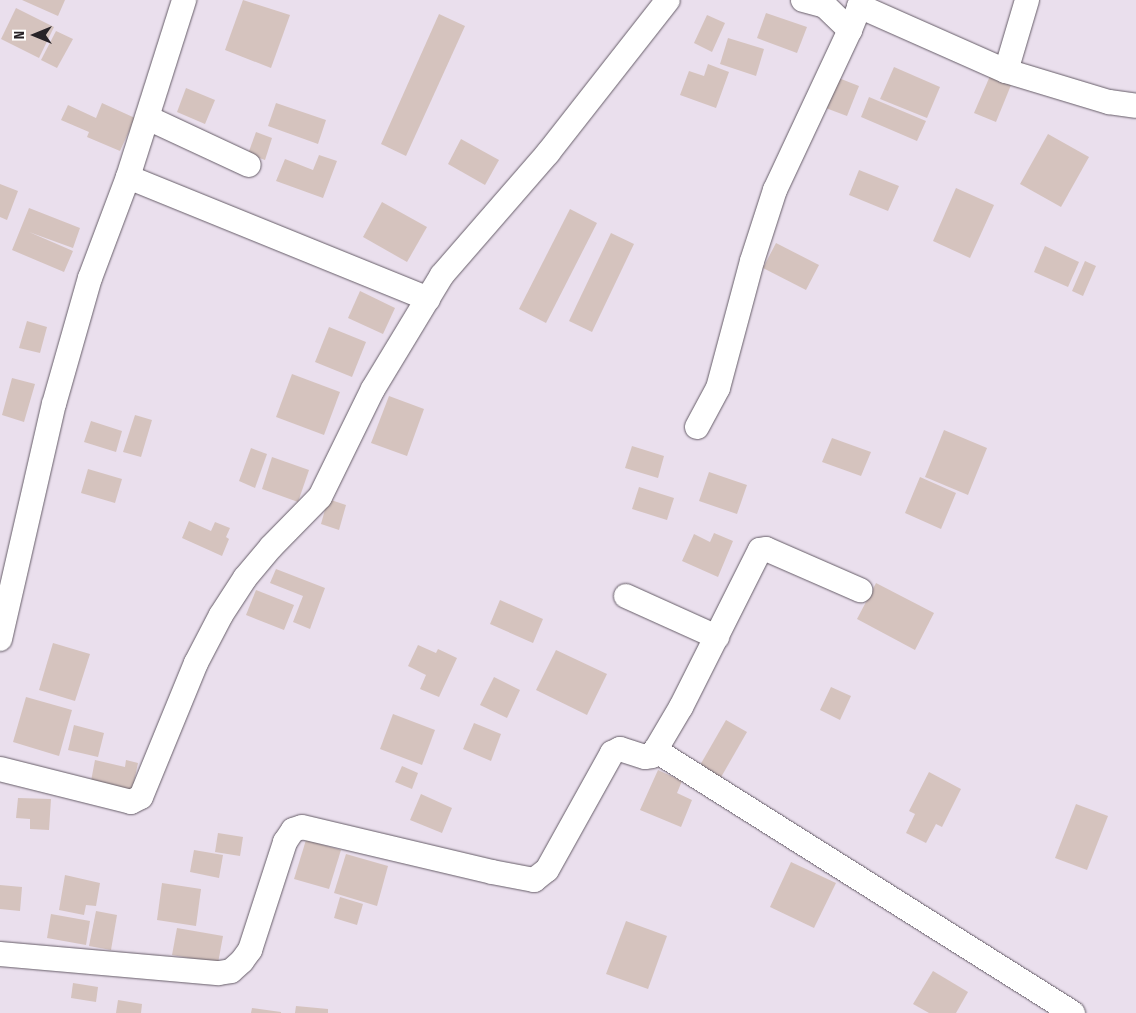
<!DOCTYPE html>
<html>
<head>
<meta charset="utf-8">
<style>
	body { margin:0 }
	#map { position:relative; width:1136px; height:1013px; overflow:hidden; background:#eadfed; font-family:"Fira Sans Condensed",sans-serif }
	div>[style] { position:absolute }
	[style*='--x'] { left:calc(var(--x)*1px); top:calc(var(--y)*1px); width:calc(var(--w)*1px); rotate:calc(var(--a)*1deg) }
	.building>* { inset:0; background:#d5c3be }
	.roads { filter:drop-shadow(0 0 1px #665d68) drop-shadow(0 0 1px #665d68) }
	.street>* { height:24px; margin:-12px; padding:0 12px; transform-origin:12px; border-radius:12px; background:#fff }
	span { translate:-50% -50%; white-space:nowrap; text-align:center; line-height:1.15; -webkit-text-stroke:4px #fff; paint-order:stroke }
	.north { position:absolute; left:10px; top:10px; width:50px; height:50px; -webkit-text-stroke:4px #fff; paint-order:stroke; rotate:270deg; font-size:14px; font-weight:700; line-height:20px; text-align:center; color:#272328 }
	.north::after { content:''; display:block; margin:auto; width:18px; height:22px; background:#272328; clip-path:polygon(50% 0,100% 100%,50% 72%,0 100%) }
</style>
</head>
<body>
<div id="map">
	<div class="building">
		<div style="clip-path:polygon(22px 0,65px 0,58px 16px)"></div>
		<div style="clip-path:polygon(243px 0,290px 15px,271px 68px,225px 50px)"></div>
		<div style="clip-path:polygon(16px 8px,54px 27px,39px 58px,1px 39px)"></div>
		<div style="clip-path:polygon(766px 13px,807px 27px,797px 53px,757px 38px)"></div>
		<div style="clip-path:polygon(439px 14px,465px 26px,406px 156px,381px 144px)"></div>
		<div style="clip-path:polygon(707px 15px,725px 23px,712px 52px,694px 43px)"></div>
		<div style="clip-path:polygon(56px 31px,73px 39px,57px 68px,41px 60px)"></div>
		<div style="clip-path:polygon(728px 38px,764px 49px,756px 76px,720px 64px)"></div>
		<div style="clip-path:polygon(708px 64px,729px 72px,716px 108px,680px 95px,689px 71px,704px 76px)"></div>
		<div style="clip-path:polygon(894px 67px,940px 87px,927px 118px,880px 99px)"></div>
		<div style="clip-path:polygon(990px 76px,1011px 85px,996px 122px,974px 113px)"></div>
		<div style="clip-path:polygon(836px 77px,859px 86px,847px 116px,823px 107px)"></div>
		<div style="clip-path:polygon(186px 88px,215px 100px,205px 124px,177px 112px)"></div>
		<div style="clip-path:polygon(869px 97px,926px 121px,917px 141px,861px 117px)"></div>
		<div style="clip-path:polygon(102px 103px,135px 118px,120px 151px,87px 137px,89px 132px,61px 120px,68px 105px,96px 118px)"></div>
		<div style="clip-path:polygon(276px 103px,326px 120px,318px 144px,268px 126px)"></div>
		<div style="clip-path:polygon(256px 132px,272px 138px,265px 160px,248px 154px)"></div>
		<div style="clip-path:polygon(1048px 134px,1089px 157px,1061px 207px,1020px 184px)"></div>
		<div style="clip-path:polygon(461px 139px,499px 160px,485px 185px,448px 164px)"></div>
		<div style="clip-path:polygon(319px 155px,337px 161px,323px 198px,276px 181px,285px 159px,313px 170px)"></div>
		<div style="clip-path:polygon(859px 170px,899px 186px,888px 211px,849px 195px)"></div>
		<div style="clip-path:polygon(0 184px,18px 191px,7px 220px,0 217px)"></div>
		<div style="clip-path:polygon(956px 188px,994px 205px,970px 258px,933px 241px)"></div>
		<div style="clip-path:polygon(382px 202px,427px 227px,407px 262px,363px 237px)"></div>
		<div style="clip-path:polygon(29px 208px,80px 228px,73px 248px,29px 232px,73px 251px,64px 272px,12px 250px)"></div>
		<div style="clip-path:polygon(570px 209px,597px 223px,546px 323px,519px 309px)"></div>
		<div style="clip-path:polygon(611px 233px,634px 244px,592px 332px,569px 321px)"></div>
		<div style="clip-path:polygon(776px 243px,819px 265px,806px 290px,763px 268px)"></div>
		<div style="clip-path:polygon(1045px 246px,1079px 262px,1068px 287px,1034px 272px)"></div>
		<div style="clip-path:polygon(1085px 261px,1096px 266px,1083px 296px,1072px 291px)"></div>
		<div style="clip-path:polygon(360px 291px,395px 308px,383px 334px,348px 318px)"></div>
		<div style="clip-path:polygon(27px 321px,47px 327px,40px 353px,19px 348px)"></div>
		<div style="clip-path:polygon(329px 327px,366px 342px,352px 377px,315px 362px)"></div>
		<div style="clip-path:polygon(292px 374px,340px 392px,324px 435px,276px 417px)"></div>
		<div style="clip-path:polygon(12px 378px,35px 384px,24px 422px,2px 415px)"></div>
		<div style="clip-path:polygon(389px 396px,424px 409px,407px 456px,371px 443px)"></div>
		<div style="clip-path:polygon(135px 415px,152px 420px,141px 457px,123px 452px)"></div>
		<div style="clip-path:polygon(91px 421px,122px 431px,116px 452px,84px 442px)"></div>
		<div style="clip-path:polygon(944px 430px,987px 448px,968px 495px,925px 477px)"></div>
		<div style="clip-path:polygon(832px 438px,871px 452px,861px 476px,822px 462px)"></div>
		<div style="clip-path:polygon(632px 446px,664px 456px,658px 478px,625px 468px)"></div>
		<div style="clip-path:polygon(251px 448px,267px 454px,255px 488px,239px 481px)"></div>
		<div style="clip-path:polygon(272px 457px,309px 470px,298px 502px,262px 489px)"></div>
		<div style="clip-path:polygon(88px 469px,122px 479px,115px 503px,81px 493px)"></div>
		<div style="clip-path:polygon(709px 472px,747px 485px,737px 514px,699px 501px)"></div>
		<div style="clip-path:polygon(920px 477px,956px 493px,941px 529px,905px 513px)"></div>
		<div style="clip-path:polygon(639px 487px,674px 498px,667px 520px,632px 509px)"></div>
		<div style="clip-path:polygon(328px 499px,346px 505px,339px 530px,321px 524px)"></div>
		<div style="clip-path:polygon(189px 521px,211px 531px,215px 522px,230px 528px,226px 537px,229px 539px,222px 556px,182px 538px)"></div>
		<div style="clip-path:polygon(714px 533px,733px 541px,718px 577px,682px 561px,694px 534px,710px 542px)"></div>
		<div style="clip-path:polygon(276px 569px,325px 588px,310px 629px,293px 622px,303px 596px,270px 583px)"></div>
		<div style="clip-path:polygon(876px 583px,934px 613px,915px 650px,857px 619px)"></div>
		<div style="clip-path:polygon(256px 590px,294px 605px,284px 630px,246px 615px)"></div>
		<div style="clip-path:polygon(500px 600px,543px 619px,533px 643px,490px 624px)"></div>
		<div style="clip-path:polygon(53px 643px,90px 654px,75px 701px,39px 690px)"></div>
		<div style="clip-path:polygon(418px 645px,436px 653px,438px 649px,457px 658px,439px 697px,420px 689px,426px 675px,408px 666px)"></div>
		<div style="clip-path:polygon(556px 650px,607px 674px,587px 715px,536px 690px)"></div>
		<div style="clip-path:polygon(494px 677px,520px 690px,507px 718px,480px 705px)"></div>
		<div style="clip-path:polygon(831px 687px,851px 696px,840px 720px,820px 710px)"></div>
		<div style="clip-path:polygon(26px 697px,72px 710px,59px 756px,13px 742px)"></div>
		<div style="clip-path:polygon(393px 714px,435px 730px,422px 765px,380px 749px)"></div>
		<div style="clip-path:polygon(726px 720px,747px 732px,720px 779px,699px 767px)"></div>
		<div style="clip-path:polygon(474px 723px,501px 734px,491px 761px,463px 749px)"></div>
		<div style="clip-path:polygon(74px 725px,104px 733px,98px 757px,68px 750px)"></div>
		<div style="clip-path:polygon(95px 760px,125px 767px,126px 760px,138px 763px,131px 796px,91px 781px)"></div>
		<div style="clip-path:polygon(402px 766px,418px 773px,412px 789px,395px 782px)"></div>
		<div style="clip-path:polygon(658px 770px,682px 781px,677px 793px,692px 800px,681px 827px,640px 810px)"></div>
		<div style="clip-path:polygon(929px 772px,961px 789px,942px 827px,936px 824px,926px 843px,906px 833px,915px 814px,909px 811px)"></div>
		<div style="clip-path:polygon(421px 794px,452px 808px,442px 833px,410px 820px)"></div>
		<div style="clip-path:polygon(18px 798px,51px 799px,49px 830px,30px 829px,30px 819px,16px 818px)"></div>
		<div style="clip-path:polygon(1076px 804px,1108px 816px,1087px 870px,1055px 858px)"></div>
		<div style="clip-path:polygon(218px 833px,243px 837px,240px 856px,215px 852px)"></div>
		<div style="clip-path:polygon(306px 840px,341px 850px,329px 889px,294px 879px)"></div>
		<div style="clip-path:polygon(194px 850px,223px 855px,219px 878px,190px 872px)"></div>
		<div style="clip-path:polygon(346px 854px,388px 866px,377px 906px,334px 893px)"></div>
		<div style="clip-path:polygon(791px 862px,836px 883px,814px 928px,770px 907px)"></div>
		<div style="clip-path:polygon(65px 875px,100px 883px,96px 906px,86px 905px,84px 915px,59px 910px)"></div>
		<div style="clip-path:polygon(162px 883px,201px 889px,196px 926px,157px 920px)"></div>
		<div style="clip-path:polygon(0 885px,22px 887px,20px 911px,0 909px)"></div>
		<div style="clip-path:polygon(340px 897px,363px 904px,357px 925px,334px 918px)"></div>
		<div style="clip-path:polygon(96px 911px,117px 915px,111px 950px,89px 946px)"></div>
		<div style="clip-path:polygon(51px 914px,90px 921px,86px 945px,47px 938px)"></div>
		<div style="clip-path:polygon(626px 921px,667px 936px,648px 989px,606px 974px)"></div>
		<div style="clip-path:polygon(177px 928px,223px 936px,218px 963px,172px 955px)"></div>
		<div style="clip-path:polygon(933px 971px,968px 992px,956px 1013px,929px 1013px,913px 1004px)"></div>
		<div style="clip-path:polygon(73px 983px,98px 987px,96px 1002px,71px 998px)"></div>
		<div style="clip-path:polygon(118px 1000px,142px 1004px,141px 1013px,116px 1013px)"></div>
		<div style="clip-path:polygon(296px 1006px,328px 1009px,328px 1013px,295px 1013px)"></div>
		<div style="clip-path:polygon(252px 1008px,281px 1012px,281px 1013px,251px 1013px)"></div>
	</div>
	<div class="roads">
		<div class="street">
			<div style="--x:803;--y:0;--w:23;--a:15"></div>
			<div style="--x:825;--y:6;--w:35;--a:44"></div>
			<div style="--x:859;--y:6;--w:161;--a:23.9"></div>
			<div style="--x:1006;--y:71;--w:108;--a:16.8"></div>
			<div style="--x:1109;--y:102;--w:27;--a:8"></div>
			<div style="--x:1006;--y:71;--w:74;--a:-73.5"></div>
			<div style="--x:148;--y:118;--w:111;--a:25"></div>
			<div style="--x:128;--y:177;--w:324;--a:22.1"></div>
			<div style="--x:697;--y:427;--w:44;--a:-61.7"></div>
			<div style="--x:718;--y:388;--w:131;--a:-75"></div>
			<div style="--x:752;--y:261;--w:75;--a:-72.1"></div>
			<div style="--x:775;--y:190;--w:177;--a:-64.9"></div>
			<div style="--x:850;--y:30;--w:32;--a:-68"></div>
			<div style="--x:626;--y:596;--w:100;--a:24.3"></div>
			<div style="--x:0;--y:639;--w:241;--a:-77.1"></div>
			<div style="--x:54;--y:404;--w:131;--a:-74.1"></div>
			<div style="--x:90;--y:278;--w:108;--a:-69.4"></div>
			<div style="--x:128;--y:177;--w:186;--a:-72.4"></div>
			<div style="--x:655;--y:750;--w:494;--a:32.2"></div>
			<div style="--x:0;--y:769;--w:135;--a:14.1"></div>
			<div style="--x:131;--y:802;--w:11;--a:-27"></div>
			<div style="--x:141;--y:797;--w:145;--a:-67.7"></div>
			<div style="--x:196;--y:663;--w:54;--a:-62.5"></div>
			<div style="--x:221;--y:615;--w:44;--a:-57"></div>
			<div style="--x:245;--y:578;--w:40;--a:-50"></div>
			<div style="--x:271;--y:547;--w:70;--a:-45.6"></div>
			<div style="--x:320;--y:497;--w:120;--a:-63.9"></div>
			<div style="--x:373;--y:389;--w:133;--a:-58.8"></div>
			<div style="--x:442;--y:275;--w:162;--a:-49"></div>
			<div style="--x:548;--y:153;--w:194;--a:-51.9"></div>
			<div style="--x:0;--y:954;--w:220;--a:5"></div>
			<div style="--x:219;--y:973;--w:12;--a:-9"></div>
			<div style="--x:231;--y:971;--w:15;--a:-42"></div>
			<div style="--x:242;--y:961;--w:14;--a:-54"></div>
			<div style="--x:250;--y:950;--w:114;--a:-72"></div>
			<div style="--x:285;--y:842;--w:14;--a:-56"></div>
			<div style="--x:293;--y:830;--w:9;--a:-18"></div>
			<div style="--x:302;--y:827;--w:195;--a:13.3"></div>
			<div style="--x:492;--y:872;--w:43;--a:10.8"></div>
			<div style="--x:534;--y:880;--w:16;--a:-38"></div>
			<div style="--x:547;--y:870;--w:134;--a:-60.9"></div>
			<div style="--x:612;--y:753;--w:9;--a:-27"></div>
			<div style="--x:620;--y:749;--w:26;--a:18"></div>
			<div style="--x:645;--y:757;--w:7;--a:-8"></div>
			<div style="--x:652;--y:756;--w:57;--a:-59.4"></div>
			<div style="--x:681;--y:707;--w:176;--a:-63.3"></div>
			<div style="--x:760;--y:550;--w:6;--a:-9"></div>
			<div style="--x:766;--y:549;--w:103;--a:23.6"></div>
		</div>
	</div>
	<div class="north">N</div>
</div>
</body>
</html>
